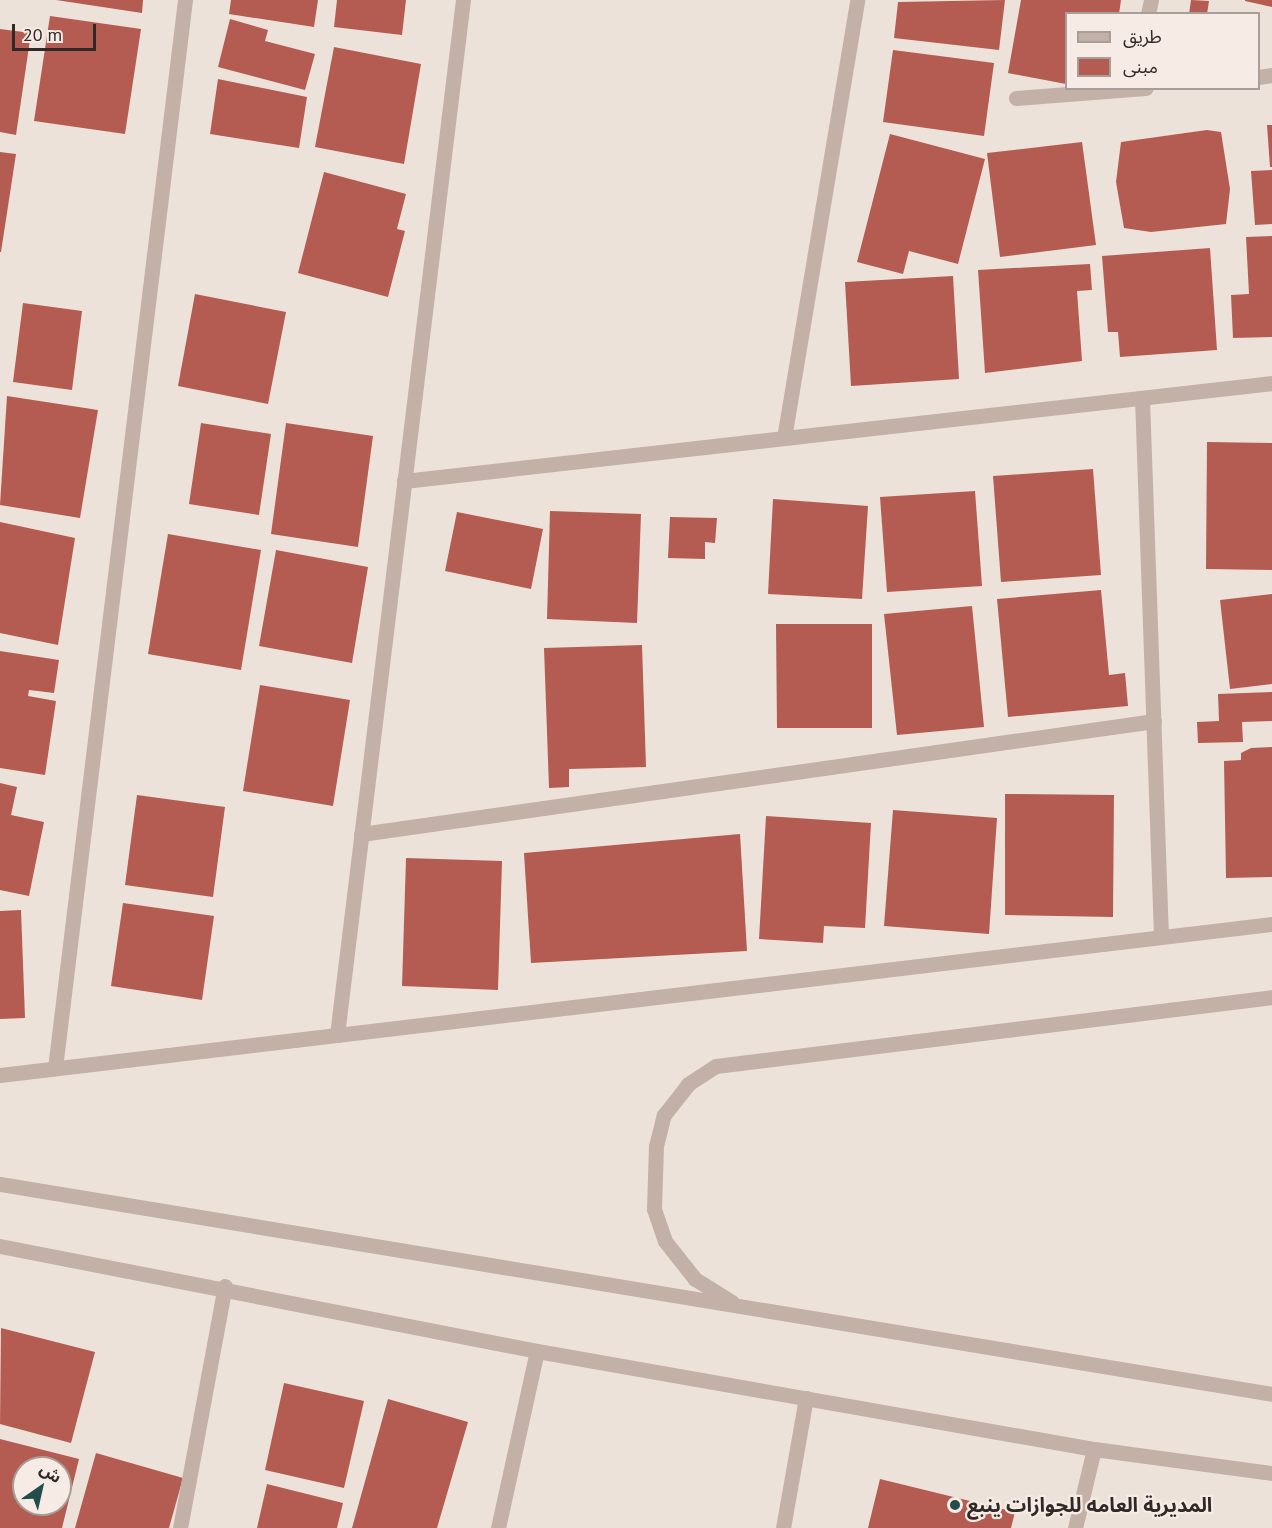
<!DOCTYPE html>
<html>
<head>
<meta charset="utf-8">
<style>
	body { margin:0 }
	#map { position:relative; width:1272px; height:1528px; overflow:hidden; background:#ede2da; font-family:"PT Sans","Noto Sans Arabic",sans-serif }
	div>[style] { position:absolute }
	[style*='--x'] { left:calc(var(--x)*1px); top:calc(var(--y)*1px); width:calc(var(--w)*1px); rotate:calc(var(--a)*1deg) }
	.building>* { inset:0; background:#b45c51 }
	.minor>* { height:15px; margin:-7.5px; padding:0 7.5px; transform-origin:7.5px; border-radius:7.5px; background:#c3b1a8 }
	.dots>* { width:16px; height:16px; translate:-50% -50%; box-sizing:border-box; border:3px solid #f6ece5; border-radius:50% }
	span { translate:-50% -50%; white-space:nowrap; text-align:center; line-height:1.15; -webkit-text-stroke:4.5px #f6ece5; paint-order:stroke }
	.poi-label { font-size:20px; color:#312927; font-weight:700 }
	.left { translate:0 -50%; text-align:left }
	.legend { position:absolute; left:1065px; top:12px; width:195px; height:78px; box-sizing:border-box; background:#f6ece5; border:2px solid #a79e99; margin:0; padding:8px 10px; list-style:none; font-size:18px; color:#312927 }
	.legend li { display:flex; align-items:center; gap:12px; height:30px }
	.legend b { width:30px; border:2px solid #a79e99 }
	.north { position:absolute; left:12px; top:1456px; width:60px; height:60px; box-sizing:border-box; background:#f6ece5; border:2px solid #a79e99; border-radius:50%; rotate:34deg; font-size:16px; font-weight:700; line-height:24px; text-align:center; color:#312927 }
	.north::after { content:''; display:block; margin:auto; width:21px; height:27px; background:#224d4a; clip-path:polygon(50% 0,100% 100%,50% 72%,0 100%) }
	.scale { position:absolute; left:12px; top:24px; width:84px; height:27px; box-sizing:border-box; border:3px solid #312927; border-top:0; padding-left:8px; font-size:18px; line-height:21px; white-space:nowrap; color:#312927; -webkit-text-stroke:4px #f6ece5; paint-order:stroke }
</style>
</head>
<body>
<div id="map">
	<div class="building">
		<div style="clip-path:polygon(56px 0,143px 0,142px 13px)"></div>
		<div style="clip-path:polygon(231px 0,318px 0,314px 27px,229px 14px)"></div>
		<div style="clip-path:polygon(337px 0,406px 0,402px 35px,334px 27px)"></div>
		<div style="clip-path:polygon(1005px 0,999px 50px,894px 38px,898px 2px)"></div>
		<div style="clip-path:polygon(1021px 0,1121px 0,1119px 14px,1066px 14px,1066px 84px,1008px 73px)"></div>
		<div style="clip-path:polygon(1191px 0,1209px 1px,1207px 14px,1189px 14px)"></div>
		<div style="clip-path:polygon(1245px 0,1272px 0,1272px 7px,1245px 1px)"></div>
		<div style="clip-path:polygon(50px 16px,141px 29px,125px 134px,34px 121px)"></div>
		<div style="clip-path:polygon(230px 19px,268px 30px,265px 41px,315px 54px,305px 90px,218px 67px)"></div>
		<div style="clip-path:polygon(0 29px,31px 33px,16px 135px,0 132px)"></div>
		<div style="clip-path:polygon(334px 47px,421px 64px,404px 164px,315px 147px)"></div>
		<div style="clip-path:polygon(893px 50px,994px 63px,984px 136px,883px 122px)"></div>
		<div style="clip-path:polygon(218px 79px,307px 97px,299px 148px,210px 134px)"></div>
		<div style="clip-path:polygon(1267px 125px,1272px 125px,1272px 167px,1270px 167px)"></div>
		<div style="clip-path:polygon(1207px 130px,1221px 132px,1230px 189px,1226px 224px,1151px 232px,1124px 228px,1116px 182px,1121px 142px)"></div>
		<div style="clip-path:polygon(890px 134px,985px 159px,958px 264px,909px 251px,903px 274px,857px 262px)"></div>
		<div style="clip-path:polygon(1082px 142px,1096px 245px,1000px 257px,987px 153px)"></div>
		<div style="clip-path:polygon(0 152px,16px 154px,1px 252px,0 252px)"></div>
		<div style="clip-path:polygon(1272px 170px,1272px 224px,1255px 225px,1251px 171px)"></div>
		<div style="clip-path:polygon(324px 172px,406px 194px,397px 229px,405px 231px,388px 297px,298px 273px)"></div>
		<div style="clip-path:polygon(1272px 236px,1272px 337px,1233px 338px,1231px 295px,1249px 294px,1246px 237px)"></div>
		<div style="clip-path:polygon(1210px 248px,1217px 350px,1120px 357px,1118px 332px,1108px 332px,1102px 256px)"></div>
		<div style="clip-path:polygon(1090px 264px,1092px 290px,1077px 291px,1082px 361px,985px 373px,978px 270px)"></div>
		<div style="clip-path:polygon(953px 276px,959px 379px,851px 386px,845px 282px)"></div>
		<div style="clip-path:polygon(195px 294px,286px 312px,268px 404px,178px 386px)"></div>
		<div style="clip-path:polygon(23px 303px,82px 311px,72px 390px,13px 382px)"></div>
		<div style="clip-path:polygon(7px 396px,98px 410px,80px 518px,0 505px)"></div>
		<div style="clip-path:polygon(201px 423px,271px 434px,259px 515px,189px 504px)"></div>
		<div style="clip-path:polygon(286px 423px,373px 436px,358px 547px,271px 534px)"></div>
		<div style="clip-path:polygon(1207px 442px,1272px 443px,1272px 570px,1206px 569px)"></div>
		<div style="clip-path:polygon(1093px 469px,1101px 575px,1001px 582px,993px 476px)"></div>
		<div style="clip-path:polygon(975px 491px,982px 586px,887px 592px,880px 497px)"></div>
		<div style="clip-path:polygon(773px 499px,868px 506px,862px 599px,768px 594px)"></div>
		<div style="clip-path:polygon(550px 511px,641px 514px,637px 623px,547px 619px)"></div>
		<div style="clip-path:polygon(457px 512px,543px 529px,531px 589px,445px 571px)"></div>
		<div style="clip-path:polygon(670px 517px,717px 518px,715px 543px,705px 542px,705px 559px,668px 558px)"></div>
		<div style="clip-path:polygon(0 522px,75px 538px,58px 645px,0 633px)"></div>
		<div style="clip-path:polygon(168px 534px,261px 550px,241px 670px,148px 654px)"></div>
		<div style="clip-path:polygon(276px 550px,368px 567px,352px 663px,259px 646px)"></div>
		<div style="clip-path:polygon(1101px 590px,1109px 675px,1125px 673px,1128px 706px,1008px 717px,997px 599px)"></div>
		<div style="clip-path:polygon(1272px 594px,1272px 684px,1230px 689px,1220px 600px)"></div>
		<div style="clip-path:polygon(972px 606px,984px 727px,897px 735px,884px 614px)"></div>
		<div style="clip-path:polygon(776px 624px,872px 624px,872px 728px,777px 728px)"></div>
		<div style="clip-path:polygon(642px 645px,646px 767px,569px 769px,569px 787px,549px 788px,544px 648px)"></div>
		<div style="clip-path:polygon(0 651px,59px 660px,54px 693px,29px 690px,28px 696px,56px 701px,45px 775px,0 768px)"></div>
		<div style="clip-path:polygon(260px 685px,350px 700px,333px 806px,243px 791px)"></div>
		<div style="clip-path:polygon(1272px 692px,1272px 721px,1242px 722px,1243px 742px,1198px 743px,1197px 722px,1219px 721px,1218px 694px)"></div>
		<div style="clip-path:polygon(1272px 747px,1272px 877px,1226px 878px,1224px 761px,1241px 760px,1241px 753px,1251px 748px)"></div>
		<div style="clip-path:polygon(0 783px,17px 787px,11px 815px,44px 822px,29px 896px,0 890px)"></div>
		<div style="clip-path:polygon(1005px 794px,1114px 795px,1113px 917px,1005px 915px)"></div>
		<div style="clip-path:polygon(137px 795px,225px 807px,213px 897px,125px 885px)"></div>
		<div style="clip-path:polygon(893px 810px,997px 818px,989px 934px,884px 926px)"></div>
		<div style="clip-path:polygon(766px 816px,871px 823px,865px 928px,824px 926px,823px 943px,759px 939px)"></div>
		<div style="clip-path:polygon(740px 834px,747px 951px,531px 963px,524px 853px)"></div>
		<div style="clip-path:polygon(406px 858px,502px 861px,498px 990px,402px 986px)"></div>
		<div style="clip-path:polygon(123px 903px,214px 916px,202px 1000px,111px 986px)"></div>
		<div style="clip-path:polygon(21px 910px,25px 1018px,0 1019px,0 911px)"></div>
		<div style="clip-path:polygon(1px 1328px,95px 1352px,71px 1443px,0 1424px)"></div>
		<div style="clip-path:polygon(284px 1383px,364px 1401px,344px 1488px,265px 1470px)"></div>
		<div style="clip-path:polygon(388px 1399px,468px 1422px,437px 1528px,352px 1528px)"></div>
		<div style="clip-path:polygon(evenodd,0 1439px,79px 1459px,62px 1528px,0 1528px,0 1439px,24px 1468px,60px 1468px,60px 1504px,24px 1504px,24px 1468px)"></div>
		<div style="clip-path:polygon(96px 1453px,183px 1478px,169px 1528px,75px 1528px)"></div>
		<div style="clip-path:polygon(880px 1479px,1015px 1512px,1011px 1528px,868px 1528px)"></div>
		<div style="clip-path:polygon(267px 1484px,343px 1503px,337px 1528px,257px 1528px)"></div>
	</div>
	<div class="minor">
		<div style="--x:1148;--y:14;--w:14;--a:-78"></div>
		<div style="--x:1258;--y:77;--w:14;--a:-8"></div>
		<div style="--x:1016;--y:98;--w:130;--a:-4.4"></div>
		<div style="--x:1142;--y:398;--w:539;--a:87.98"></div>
		<div style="--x:784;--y:438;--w:444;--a:-80.5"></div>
		<div style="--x:404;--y:481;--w:874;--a:-6.44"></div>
		<div style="--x:361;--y:834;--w:801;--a:-8.11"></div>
		<div style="--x:337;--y:1035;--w:1043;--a:-83.06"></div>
		<div style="--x:55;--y:1068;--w:1076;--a:-83.06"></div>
		<div style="--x:0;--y:1075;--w:1281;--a:-6.77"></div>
		<div style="--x:0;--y:1184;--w:1289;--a:9.37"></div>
		<div style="--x:0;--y:1246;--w:547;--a:11.06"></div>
		<div style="--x:537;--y:1351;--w:566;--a:9.98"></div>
		<div style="--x:1094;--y:1449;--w:180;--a:7.7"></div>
		<div style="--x:732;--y:1302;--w:44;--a:-148.1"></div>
		<div style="--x:695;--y:1279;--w:48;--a:-128.3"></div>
		<div style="--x:665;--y:1241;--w:34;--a:-109"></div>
		<div style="--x:654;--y:1209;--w:63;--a:-88.2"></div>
		<div style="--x:656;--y:1146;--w:32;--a:-76"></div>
		<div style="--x:664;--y:1115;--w:39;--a:-52"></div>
		<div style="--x:688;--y:1084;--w:33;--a:-33"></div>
		<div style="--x:716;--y:1066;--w:560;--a:-7.07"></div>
		<div style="--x:180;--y:1528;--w:246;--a:-79.5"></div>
		<div style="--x:498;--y:1528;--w:181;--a:-77.6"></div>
		<div style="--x:783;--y:1528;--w:132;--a:-80"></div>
		<div style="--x:1075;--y:1528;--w:81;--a:-76.5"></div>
	</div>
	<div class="dots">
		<div style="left:955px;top:1505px;background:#224d4a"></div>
	</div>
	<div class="poi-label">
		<span class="left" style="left:967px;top:1505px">المديرية العامه للجوازات ينبع</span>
	</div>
	<ul class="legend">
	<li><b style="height:8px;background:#c3b1a8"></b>طريق</li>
	<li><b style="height:16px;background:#b45c51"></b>مبنى</li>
	</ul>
	<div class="north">ش</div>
	<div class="scale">20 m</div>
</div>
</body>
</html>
